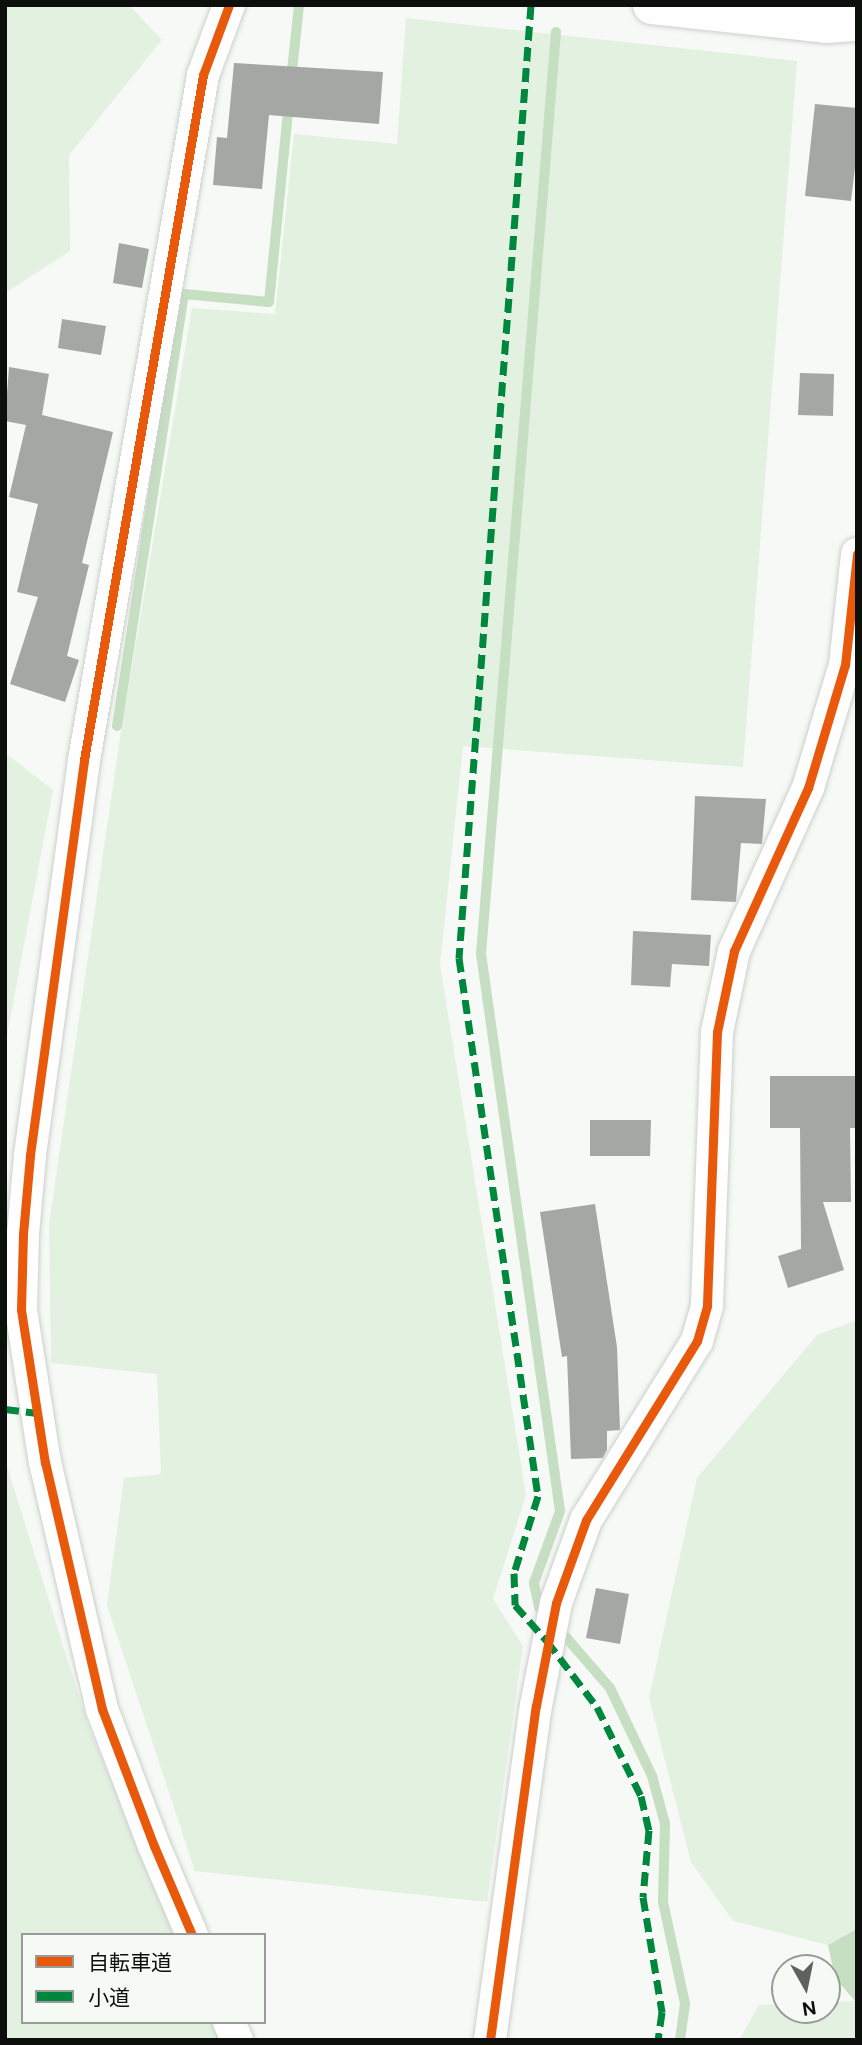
<!DOCTYPE html>
<html>
<head>
<meta charset="utf-8">
<style>
	body { margin:0 }
	#map { position:relative; width:862px; height:2045px; overflow:hidden; background:#f6f9f5; font-family:"DM Sans","Noto Sans JP",sans-serif }
	div>[style] { position:absolute }
	[style*='--x'] { left:calc(var(--x)*1px); top:calc(var(--y)*1px); width:calc(var(--w)*1px); rotate:calc(var(--a)*1deg) }
	.green>* { inset:0; background:#e3f1e1 }
	.water>* { inset:0; background:#c6dec2 }
	.stream>* { height:10px; margin:-5px; padding:0 5px; transform-origin:5px; border-radius:5px; background:#c6dec2 }
	.building>* { inset:0; background:#a5a7a4 }
	.roads { filter:drop-shadow(0 0 2px #cccfcc) drop-shadow(0 0 2px #cccfcc) }
	.minor>* { height:32px; margin:-16px; padding:0 16px; transform-origin:16px; border-radius:16px; background:#fefefe }
	.tertiary>* { height:38px; margin:-19px; padding:0 19px; transform-origin:19px; border-radius:19px; background:#fefefe }
	.quiet>* { height:7px; margin-top:-3.5px; transform-origin:0; background:repeating-linear-gradient(90deg,#00873e 0 14px,transparent 0 21px) }
	.cycleway>* { height:9px; margin:-4.5px; padding:0 4.5px; transform-origin:4.5px; border-radius:4.5px; background:#e8590c }
	span { translate:-50% -50%; white-space:nowrap; text-align:center; line-height:1.15; -webkit-text-stroke:6px #f5faf4; paint-order:stroke }
	.frame { position:absolute; inset:0; border:7px solid #0d0f0d; pointer-events:none }
	.legend { position:absolute; left:21px; top:1933px; width:245px; height:91px; box-sizing:border-box; background:#f5faf4; border:2px solid #989c98; margin:0; padding:9px 12px; list-style:none; font-size:21px; color:#0d0f0d }
	.legend li { display:flex; align-items:center; gap:14px; height:35px }
	.legend b { width:35px; border:2px solid #989c98 }
	.north { position:absolute; left:771px; top:1954px; width:70px; height:70px; box-sizing:border-box; background:#f5faf4; border:2px solid #989c98; border-radius:50%; rotate:171deg; font-size:19px; font-weight:700; line-height:28px; text-align:center; color:#0d0f0d }
	.north::after { content:''; display:block; margin:auto; width:24px; height:32px; background:#5f615e; clip-path:polygon(50% 0,100% 100%,50% 72%,0 100%) }
</style>
</head>
<body>
<div id="map">
	<div class="green">
		<div style="clip-path:polygon(5px 5px,129px 5px,162px 40px,69px 155px,70px 251px,5px 293px)"></div>
		<div style="clip-path:polygon(406px 18px,797px 61px,743px 767px,463px 746px,440px 965px,526px 1495px,493px 1599px,523px 1646px,487px 1902px,195px 1871px,107px 1605px,124px 1478px,161px 1474px,157px 1374px,51px 1363px,49px 1224px,120px 738px,192px 308px,275px 314px,294px 134px,397px 144px)"></div>
		<div style="clip-path:polygon(5px 753px,53px 790px,5px 1046px)"></div>
		<div style="clip-path:polygon(857px 1320px,857px 1929px,828px 1945px,733px 1921px,691px 1862px,649px 1698px,697px 1478px,817px 1335px)"></div>
		<div style="clip-path:polygon(5px 1460px,88px 1725px,176px 1935px,23px 1935px,23px 2022px,213px 2022px,221px 2040px,5px 2040px)"></div>
		<div style="clip-path:polygon(857px 2001px,857px 2040px,739px 2040px,759px 2005px,785px 2004px,785px 2010px,827px 2010px,827px 2002px)"></div>
	</div>
	<div class="water">
		<div style="clip-path:polygon(857px 1929px,857px 2001px,855px 2001px,835px 1978px,828px 1945px)"></div>
	</div>
	<div class="stream">
		<div style="--x:291;--y:80;--w:75;--a:-83.9"></div>
		<div style="--x:117;--y:726;--w:437;--a:-81.2"></div>
		<div style="--x:184;--y:294;--w:85;--a:5.4"></div>
		<div style="--x:269;--y:302;--w:200;--a:-84.3"></div>
		<div style="--x:547;--y:1616;--w:12;--a:-132"></div>
		<div style="--x:539;--y:1607;--w:25;--a:-102"></div>
		<div style="--x:534;--y:1583;--w:77;--a:-70.1"></div>
		<div style="--x:560;--y:1511;--w:563;--a:-98.07"></div>
		<div style="--x:481;--y:954;--w:925;--a:-85.35"></div>
		<div style="--x:558;--y:1628;--w:79;--a:49.1"></div>
		<div style="--x:610;--y:1688;--w:98;--a:64.5"></div>
		<div style="--x:652;--y:1776;--w:50;--a:74.8"></div>
		<div style="--x:665;--y:1824;--w:78;--a:91.5"></div>
		<div style="--x:663;--y:1902;--w:104;--a:77.8"></div>
		<div style="--x:685;--y:2004;--w:36;--a:98"></div>
	</div>
	<div class="building">
		<div style="clip-path:polygon(234px 63px,383px 72px,379px 124px,269px 115px,262px 189px,213px 185px,217px 137px,227px 138px)"></div>
		<div style="clip-path:polygon(815px 104px,857px 108px,857px 151px,851px 201px,805px 196px)"></div>
		<div style="clip-path:polygon(119px 243px,149px 249px,142px 288px,113px 283px)"></div>
		<div style="clip-path:polygon(62px 319px,106px 326px,101px 355px,58px 348px)"></div>
		<div style="clip-path:polygon(9px 367px,49px 374px,42px 415px,113px 432px,82px 563px,89px 565px,67px 656px,79px 660px,65px 702px,10px 684px,38px 597px,17px 592px,38px 504px,9px 497px,26px 425px,5px 421px)"></div>
		<div style="clip-path:polygon(800px 373px,834px 374px,833px 416px,798px 415px)"></div>
		<div style="clip-path:polygon(695px 796px,766px 799px,762px 844px,741px 843px,736px 902px,691px 900px)"></div>
		<div style="clip-path:polygon(633px 931px,711px 935px,709px 966px,672px 964px,670px 987px,631px 985px)"></div>
		<div style="clip-path:polygon(770px 1076px,857px 1076px,857px 1128px,850px 1128px,851px 1202px,823px 1202px,844px 1270px,788px 1288px,778px 1256px,801px 1249px,800px 1128px,770px 1128px)"></div>
		<div style="clip-path:polygon(590px 1120px,651px 1120px,650px 1156px,590px 1156px)"></div>
		<div style="clip-path:polygon(595px 1204px,617px 1347px,620px 1430px,607px 1431px,607px 1450px,603px 1458px,571px 1459px,567px 1356px,562px 1357px,540px 1212px)"></div>
		<div style="clip-path:polygon(596px 1588px,629px 1594px,620px 1644px,586px 1638px)"></div>
	</div>
	<div class="roads">
		<div class="minor">
			<div style="--x:192;--y:1935;--w:97;--a:-113.1"></div>
			<div style="--x:154;--y:1846;--w:147;--a:-110.8"></div>
			<div style="--x:102;--y:1709;--w:253;--a:-103"></div>
			<div style="--x:45;--y:1463;--w:155;--a:-98.9"></div>
			<div style="--x:21;--y:1310;--w:76;--a:-88.5"></div>
			<div style="--x:23;--y:1234;--w:79;--a:-84.9"></div>
			<div style="--x:30;--y:1155;--w:399;--a:-82.2"></div>
			<div style="--x:84;--y:760;--w:695;--a:-80.14"></div>
			<div style="--x:203;--y:75;--w:75;--a:-69.6"></div>
			<div style="--x:229;--y:2022;--w:20;--a:66"></div>
			<div style="--x:490;--y:2040;--w:337;--a:-82.2"></div>
			<div style="--x:536;--y:1706;--w:105;--a:-79"></div>
			<div style="--x:556;--y:1603;--w:88;--a:-70.1"></div>
			<div style="--x:586;--y:1520;--w:211;--a:-58.2"></div>
			<div style="--x:697;--y:1341;--w:37;--a:-74"></div>
			<div style="--x:707;--y:1305;--w:273;--a:-87.9"></div>
			<div style="--x:717;--y:1032;--w:83;--a:-78.1"></div>
			<div style="--x:734;--y:951;--w:179;--a:-65.6"></div>
			<div style="--x:808;--y:788;--w:128;--a:-73.3"></div>
			<div style="--x:845;--y:665;--w:112;--a:-83.8"></div>
		</div>
		<div class="tertiary">
			<div style="--x:652;--y:5;--w:175;--a:6.2"></div>
			<div style="--x:826;--y:24;--w:31;--a:-4"></div>
		</div>
	</div>
	<div class="quiet">
		<div style="--x:531;--y:5;--w:956;--a:94.32"></div>
		<div style="--x:459;--y:958;--w:544;--a:81.65"></div>
		<div style="--x:538;--y:1496;--w:81;--a:107.3"></div>
		<div style="--x:514;--y:1573;--w:32;--a:88"></div>
		<div style="--x:515;--y:1605;--w:48;--a:48.4"></div>
		<div style="--x:547;--y:1641;--w:83;--a:52.9"></div>
		<div style="--x:597;--y:1707;--w:99;--a:63.7"></div>
		<div style="--x:641;--y:1796;--w:35;--a:77"></div>
		<div style="--x:649;--y:1830;--w:67;--a:95.1"></div>
		<div style="--x:643;--y:1897;--w:117;--a:80.6"></div>
		<div style="--x:662;--y:2012;--w:28;--a:98"></div>
		<div style="--x:5;--y:1409;--w:31;--a:7"></div>
	</div>
	<div class="cycleway">
		<div style="--x:192;--y:1935;--w:97;--a:-113.1"></div>
		<div style="--x:154;--y:1846;--w:147;--a:-110.8"></div>
		<div style="--x:102;--y:1709;--w:253;--a:-103"></div>
		<div style="--x:45;--y:1463;--w:155;--a:-98.9"></div>
		<div style="--x:21;--y:1310;--w:76;--a:-88.5"></div>
		<div style="--x:23;--y:1234;--w:79;--a:-84.9"></div>
		<div style="--x:30;--y:1155;--w:399;--a:-82.2"></div>
		<div style="--x:84;--y:760;--w:695;--a:-80.14"></div>
		<div style="--x:203;--y:75;--w:75;--a:-69.6"></div>
		<div style="--x:490;--y:2040;--w:337;--a:-82.2"></div>
		<div style="--x:536;--y:1706;--w:105;--a:-79"></div>
		<div style="--x:556;--y:1603;--w:88;--a:-70.1"></div>
		<div style="--x:586;--y:1520;--w:211;--a:-58.2"></div>
		<div style="--x:697;--y:1341;--w:37;--a:-74"></div>
		<div style="--x:707;--y:1305;--w:273;--a:-87.9"></div>
		<div style="--x:717;--y:1032;--w:83;--a:-78.1"></div>
		<div style="--x:734;--y:951;--w:179;--a:-65.6"></div>
		<div style="--x:808;--y:788;--w:128;--a:-73.3"></div>
		<div style="--x:845;--y:665;--w:112;--a:-83.8"></div>
	</div>
	<div class="frame"></div>
	<ul class="legend">
	<li><b style="height:9px;background:#e8590c"></b>自転車道</li>
	<li><b style="height:9px;background:#00873e"></b>小道</li>
	</ul>
	<div class="north">N</div>
</div>
</body>
</html>
